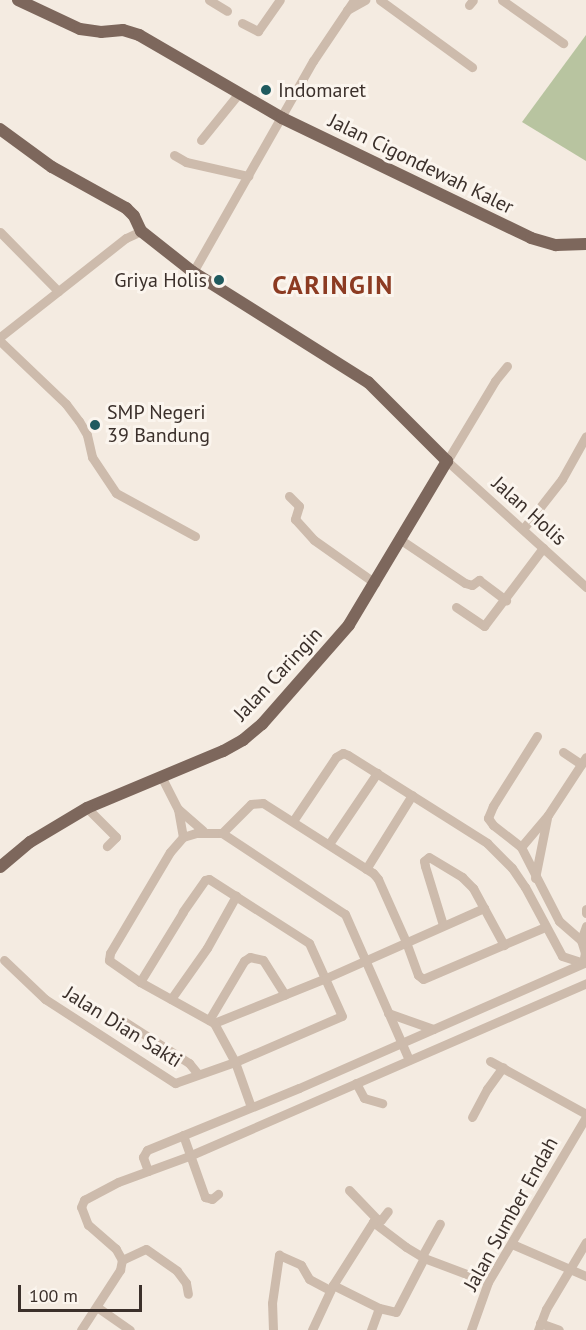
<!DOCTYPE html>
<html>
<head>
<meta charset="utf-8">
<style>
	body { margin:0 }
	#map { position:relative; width:586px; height:1330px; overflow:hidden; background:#f4ebe1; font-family:"PT Sans",sans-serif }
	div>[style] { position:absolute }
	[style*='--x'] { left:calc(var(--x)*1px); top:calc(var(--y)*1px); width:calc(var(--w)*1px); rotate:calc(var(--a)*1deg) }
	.green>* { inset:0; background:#b8c4a0 }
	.minor>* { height:9px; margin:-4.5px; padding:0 4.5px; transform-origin:4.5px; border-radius:4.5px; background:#cdbbac }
	.major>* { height:12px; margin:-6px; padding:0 6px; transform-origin:6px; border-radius:6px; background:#7d675c }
	.dots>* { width:16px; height:16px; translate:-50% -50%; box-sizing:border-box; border:3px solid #fbf5ee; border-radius:50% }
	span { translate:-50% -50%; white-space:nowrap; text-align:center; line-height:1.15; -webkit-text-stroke:6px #fbf5ee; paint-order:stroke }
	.poi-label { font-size:20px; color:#3b302b }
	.left { translate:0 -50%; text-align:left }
	.right { translate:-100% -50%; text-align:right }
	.street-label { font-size:20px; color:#3b302b }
	.district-label { font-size:26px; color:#8c3b22; font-weight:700; letter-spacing:1.5px }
	.scale { position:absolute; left:18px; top:1285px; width:124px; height:27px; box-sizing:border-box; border:3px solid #3b302b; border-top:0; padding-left:8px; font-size:18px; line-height:21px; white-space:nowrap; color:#3b302b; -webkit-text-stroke:4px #fbf5ee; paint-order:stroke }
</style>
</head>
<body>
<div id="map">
	<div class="green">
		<div style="clip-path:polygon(586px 35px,586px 161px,522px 122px)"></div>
	</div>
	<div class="minor">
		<div style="--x:209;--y:0;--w:21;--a:31"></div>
		<div style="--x:380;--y:0;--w:114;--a:36.1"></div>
		<div style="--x:502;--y:0;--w:75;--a:35.2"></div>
		<div style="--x:469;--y:5;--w:6;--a:-51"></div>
		<div style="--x:347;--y:10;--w:21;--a:-29"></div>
		<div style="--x:242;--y:23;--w:18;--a:27"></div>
		<div style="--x:258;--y:31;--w:38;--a:-55"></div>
		<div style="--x:201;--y:140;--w:60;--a:-51"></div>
		<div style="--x:174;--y:155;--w:14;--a:30"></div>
		<div style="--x:186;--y:162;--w:64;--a:12.7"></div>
		<div style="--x:0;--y:232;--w:83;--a:45.5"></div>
		<div style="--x:193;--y:272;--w:243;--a:-60.4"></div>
		<div style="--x:313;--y:61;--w:73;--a:-56.1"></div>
		<div style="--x:0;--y:337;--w:160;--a:-38.2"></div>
		<div style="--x:126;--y:238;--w:17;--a:-25"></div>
		<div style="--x:0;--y:341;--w:91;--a:43.7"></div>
		<div style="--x:66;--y:404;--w:21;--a:53"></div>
		<div style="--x:79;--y:421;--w:16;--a:60"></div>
		<div style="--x:87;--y:435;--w:23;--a:77"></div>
		<div style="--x:92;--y:457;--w:43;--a:56.3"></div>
		<div style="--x:116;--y:493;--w:90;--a:28.6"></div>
		<div style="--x:507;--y:366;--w:19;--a:129"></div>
		<div style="--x:495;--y:381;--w:93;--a:121"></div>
		<div style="--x:447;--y:461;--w:188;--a:42.2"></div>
		<div style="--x:289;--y:496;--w:14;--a:45"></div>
		<div style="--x:299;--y:506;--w:14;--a:107"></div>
		<div style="--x:295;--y:519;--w:28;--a:48"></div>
		<div style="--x:314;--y:540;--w:75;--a:35.2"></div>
		<div style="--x:523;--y:529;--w:63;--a:-52"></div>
		<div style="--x:562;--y:479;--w:49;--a:-60.8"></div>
		<div style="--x:401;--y:540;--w:77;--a:33.9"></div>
		<div style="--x:465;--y:583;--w:7;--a:16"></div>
		<div style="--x:472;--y:585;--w:9;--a:-36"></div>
		<div style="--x:479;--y:580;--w:34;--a:37"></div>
		<div style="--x:456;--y:607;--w:34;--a:34"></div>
		<div style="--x:484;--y:626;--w:98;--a:-52.9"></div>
		<div style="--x:537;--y:736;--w:83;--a:122.2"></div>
		<div style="--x:493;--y:806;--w:13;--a:113"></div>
		<div style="--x:488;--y:818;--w:9;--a:54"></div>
		<div style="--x:493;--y:825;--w:36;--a:38"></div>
		<div style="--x:521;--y:847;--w:83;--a:62.8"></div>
		<div style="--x:559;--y:921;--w:29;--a:41"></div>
		<div style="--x:563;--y:752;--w:22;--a:34"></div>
		<div style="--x:161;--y:776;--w:37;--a:63"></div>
		<div style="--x:178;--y:809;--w:28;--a:80"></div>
		<div style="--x:87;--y:808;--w:41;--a:45"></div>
		<div style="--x:116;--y:837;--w:13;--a:135"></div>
		<div style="--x:178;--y:809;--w:33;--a:41"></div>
		<div style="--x:293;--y:821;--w:77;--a:-56.1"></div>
		<div style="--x:336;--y:757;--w:8;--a:-30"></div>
		<div style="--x:343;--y:753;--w:5;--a:22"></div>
		<div style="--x:348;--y:755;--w:165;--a:32.3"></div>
		<div style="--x:487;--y:843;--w:35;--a:45"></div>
		<div style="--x:512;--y:868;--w:23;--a:56"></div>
		<div style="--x:525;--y:887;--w:78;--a:61.8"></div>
		<div style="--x:562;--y:956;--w:22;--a:18"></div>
		<div style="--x:222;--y:833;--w:41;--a:-45"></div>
		<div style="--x:251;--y:804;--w:12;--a:-5"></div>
		<div style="--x:263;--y:803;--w:130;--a:32.5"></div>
		<div style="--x:373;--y:873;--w:8;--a:50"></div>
		<div style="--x:378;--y:879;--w:69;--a:66"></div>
		<div style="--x:406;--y:942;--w:35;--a:70"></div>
		<div style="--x:418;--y:975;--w:6;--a:39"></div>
		<div style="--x:423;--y:979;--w:133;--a:-23.1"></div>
		<div style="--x:329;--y:844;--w:86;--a:-55.9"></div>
		<div style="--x:521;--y:847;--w:42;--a:-49.8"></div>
		<div style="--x:548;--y:815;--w:69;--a:-56.8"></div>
		<div style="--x:366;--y:869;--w:87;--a:-58.1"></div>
		<div style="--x:535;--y:878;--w:61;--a:-78.7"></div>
		<div style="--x:586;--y:909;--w:4;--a:90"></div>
		<div style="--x:443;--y:925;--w:62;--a:-107"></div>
		<div style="--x:425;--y:866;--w:5;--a:-101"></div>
		<div style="--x:424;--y:861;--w:6;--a:-39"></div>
		<div style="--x:429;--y:857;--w:39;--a:31"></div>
		<div style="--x:462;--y:877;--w:16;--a:45"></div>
		<div style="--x:473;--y:888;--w:65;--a:61.5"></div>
		<div style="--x:4;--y:960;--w:57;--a:43.6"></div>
		<div style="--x:45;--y:999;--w:155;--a:32.9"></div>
		<div style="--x:175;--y:1083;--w:64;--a:-19.3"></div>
		<div style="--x:235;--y:1062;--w:116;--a:-23.3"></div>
		<div style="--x:342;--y:1016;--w:80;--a:-114.3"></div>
		<div style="--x:309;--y:943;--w:119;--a:-147.4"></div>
		<div style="--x:209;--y:879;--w:4;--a:166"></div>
		<div style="--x:205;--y:880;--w:39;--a:125"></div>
		<div style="--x:183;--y:912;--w:82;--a:121.6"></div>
		<div style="--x:583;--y:963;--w:10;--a:-79"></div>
		<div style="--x:585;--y:953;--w:14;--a:-107"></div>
		<div style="--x:581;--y:940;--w:15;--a:-70"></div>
		<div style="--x:171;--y:999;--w:62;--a:-54.8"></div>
		<div style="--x:207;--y:948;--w:60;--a:-60.9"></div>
		<div style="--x:388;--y:1013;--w:48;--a:19.6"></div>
		<div style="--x:122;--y:1020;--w:80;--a:32.7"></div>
		<div style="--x:189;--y:1063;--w:14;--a:51"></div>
		<div style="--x:209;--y:1020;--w:69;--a:-59.3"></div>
		<div style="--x:244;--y:961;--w:7;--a:-34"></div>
		<div style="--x:250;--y:957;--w:13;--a:13"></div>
		<div style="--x:263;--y:960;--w:41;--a:57.8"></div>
		<div style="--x:214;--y:1023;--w:121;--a:-21.9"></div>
		<div style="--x:326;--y:978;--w:173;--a:-23.9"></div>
		<div style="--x:490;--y:1061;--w:110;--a:28.9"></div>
		<div style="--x:356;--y:1083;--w:17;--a:62"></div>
		<div style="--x:364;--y:1098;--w:19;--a:16"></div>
		<div style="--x:251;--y:1107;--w:48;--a:-109.6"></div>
		<div style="--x:235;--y:1062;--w:44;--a:-118.3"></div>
		<div style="--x:214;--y:1023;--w:85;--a:-151"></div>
		<div style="--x:140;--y:982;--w:38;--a:-145"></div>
		<div style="--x:109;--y:960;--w:7;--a:-82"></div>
		<div style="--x:110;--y:953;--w:117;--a:-59.3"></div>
		<div style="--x:170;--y:852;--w:20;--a:-49"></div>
		<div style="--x:183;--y:837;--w:14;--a:-17"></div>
		<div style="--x:196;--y:833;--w:26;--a:0"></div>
		<div style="--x:222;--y:833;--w:147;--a:33.4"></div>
		<div style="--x:345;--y:914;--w:159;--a:66.3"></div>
		<div style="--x:472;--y:1117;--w:32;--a:-62"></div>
		<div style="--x:487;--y:1089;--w:27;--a:-54"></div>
		<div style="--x:183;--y:1135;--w:66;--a:70.5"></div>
		<div style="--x:205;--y:1197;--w:7;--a:16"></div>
		<div style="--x:212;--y:1199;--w:8;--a:-40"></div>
		<div style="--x:148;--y:1171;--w:15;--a:-110"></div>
		<div style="--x:143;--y:1157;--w:8;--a:-60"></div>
		<div style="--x:147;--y:1150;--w:164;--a:-22.2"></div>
		<div style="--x:299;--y:1088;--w:313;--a:-23.7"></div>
		<div style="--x:349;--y:1190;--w:40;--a:46"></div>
		<div style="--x:377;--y:1219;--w:5;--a:143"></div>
		<div style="--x:373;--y:1222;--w:41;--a:37.1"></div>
		<div style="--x:406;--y:1247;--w:21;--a:31"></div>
		<div style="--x:424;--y:1258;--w:68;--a:20.6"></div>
		<div style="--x:377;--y:1219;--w:4;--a:14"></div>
		<div style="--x:381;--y:1220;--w:11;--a:-52"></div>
		<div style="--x:512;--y:1244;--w:81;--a:23.4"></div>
		<div style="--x:422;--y:1256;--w:37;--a:-61"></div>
		<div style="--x:122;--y:1260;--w:13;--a:-119"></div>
		<div style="--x:116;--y:1249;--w:37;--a:-139"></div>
		<div style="--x:88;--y:1225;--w:19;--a:-111"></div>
		<div style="--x:81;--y:1207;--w:8;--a:-67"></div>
		<div style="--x:84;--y:1200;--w:38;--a:-28"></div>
		<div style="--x:118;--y:1182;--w:76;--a:-20.1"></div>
		<div style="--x:189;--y:1156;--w:433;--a:-23.5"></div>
		<div style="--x:122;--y:1260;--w:26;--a:-25"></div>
		<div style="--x:146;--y:1249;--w:38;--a:35"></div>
		<div style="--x:177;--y:1271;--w:15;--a:53"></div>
		<div style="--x:186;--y:1283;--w:11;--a:80"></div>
		<div style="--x:333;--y:1285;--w:51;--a:26.6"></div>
		<div style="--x:97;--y:1307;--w:40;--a:34.9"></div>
		<div style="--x:540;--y:1323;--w:20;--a:20"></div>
		<div style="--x:81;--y:1330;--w:72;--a:-57"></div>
		<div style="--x:120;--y:1270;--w:10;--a:-79"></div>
		<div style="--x:273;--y:1330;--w:27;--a:-92"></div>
		<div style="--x:272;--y:1303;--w:49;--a:-81.7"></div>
		<div style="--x:279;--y:1255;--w:24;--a:24"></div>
		<div style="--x:301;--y:1265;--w:16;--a:60"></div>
		<div style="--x:309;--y:1279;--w:24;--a:28"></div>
		<div style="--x:312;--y:1330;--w:50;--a:-65"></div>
		<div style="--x:333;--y:1285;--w:75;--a:-57.6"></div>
		<div style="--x:371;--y:1330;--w:23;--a:-70"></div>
		<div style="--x:379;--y:1308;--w:17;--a:13"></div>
		<div style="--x:396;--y:1312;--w:61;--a:-62.6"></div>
		<div style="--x:471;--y:1330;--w:51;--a:-70.5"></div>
		<div style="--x:488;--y:1282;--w:192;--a:-59.3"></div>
		<div style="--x:538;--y:1330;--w:22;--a:-69"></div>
		<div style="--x:546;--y:1309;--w:78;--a:-59.2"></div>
	</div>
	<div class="major">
		<div style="--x:18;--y:0;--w:68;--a:25.1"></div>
		<div style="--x:80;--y:29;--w:21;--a:8"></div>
		<div style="--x:101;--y:32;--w:22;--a:-5"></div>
		<div style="--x:123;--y:30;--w:17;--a:17"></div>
		<div style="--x:139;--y:35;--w:165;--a:30.1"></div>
		<div style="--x:282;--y:118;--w:276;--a:25.7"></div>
		<div style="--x:531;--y:238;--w:26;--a:16"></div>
		<div style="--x:556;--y:245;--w:30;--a:-2"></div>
		<div style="--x:0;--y:129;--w:64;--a:36.2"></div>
		<div style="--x:52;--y:167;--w:85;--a:29"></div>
		<div style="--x:126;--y:208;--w:11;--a:45"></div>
		<div style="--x:134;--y:216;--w:17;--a:65"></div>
		<div style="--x:141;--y:231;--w:66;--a:38.3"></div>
		<div style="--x:193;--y:272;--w:207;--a:32.2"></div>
		<div style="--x:368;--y:382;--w:112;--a:45"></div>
		<div style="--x:447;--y:461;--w:191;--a:120.9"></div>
		<div style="--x:349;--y:625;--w:132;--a:131.3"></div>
		<div style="--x:262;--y:724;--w:25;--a:140"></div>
		<div style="--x:243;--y:740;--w:23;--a:151"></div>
		<div style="--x:223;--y:751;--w:147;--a:157.3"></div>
		<div style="--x:87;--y:808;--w:66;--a:149.2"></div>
		<div style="--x:30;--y:842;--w:39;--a:140"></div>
	</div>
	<div class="dots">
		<div style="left:266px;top:90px;background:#1f5a5e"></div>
		<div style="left:219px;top:280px;background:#1f5a5e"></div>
		<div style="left:95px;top:425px;background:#1f5a5e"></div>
	</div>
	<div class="poi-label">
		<span class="left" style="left:278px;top:90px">Indomaret</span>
		<span class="right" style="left:207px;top:280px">Griya Holis</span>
		<span class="left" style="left:107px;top:424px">SMP Negeri<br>39 Bandung</span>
	</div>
	<div class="street-label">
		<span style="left:421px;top:164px;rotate:26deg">Jalan Cigondewah Kaler</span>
		<span style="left:529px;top:511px;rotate:42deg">Jalan Holis</span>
		<span style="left:278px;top:674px;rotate:-47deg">Jalan Caringin</span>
		<span style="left:123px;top:1027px;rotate:32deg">Jalan Dian Sakti</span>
		<span style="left:511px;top:1214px;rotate:-61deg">Jalan Sumber Endah</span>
	</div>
	<div class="district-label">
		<span style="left:333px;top:285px">CARINGIN</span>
	</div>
	<div class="scale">100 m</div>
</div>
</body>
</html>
